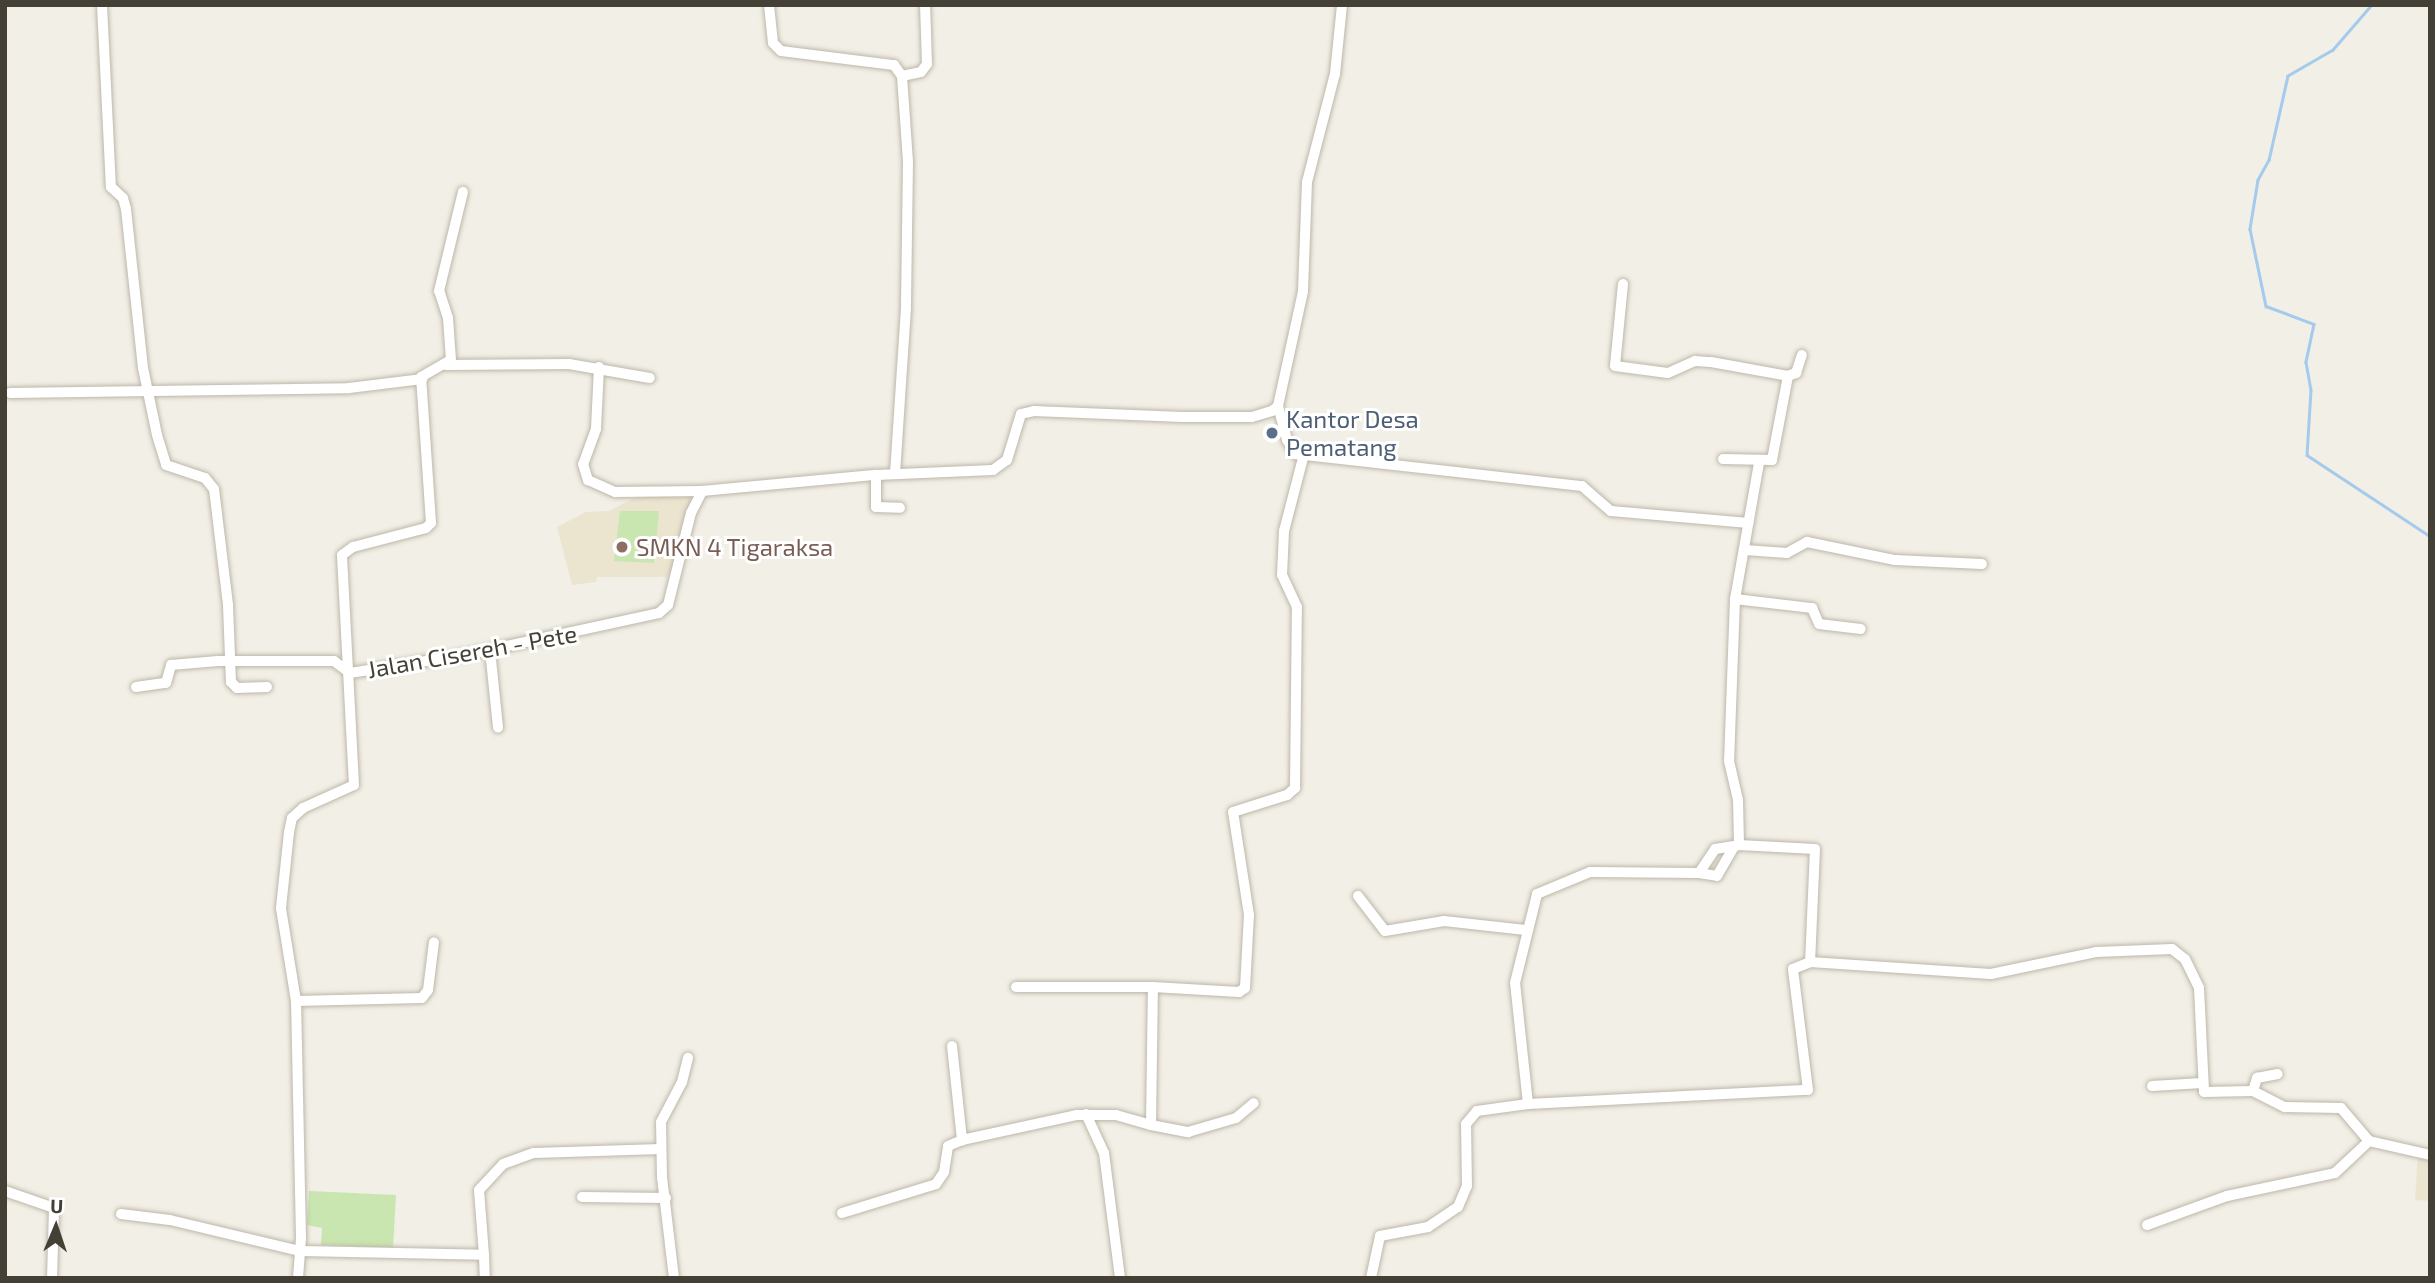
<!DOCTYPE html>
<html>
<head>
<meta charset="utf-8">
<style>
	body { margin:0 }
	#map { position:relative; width:2435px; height:1283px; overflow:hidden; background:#f2efe6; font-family:"Exo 2",sans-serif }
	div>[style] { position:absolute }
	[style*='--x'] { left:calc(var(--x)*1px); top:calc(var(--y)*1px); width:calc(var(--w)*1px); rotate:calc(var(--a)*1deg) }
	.education>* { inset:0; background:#ebe5d0 }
	.green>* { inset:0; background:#c9e5b0 }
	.stream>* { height:2.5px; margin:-1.25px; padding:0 1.25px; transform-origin:1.25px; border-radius:1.25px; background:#a4caed }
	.roads { filter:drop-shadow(0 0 2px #bdb7a9) drop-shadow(0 0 2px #bdb7a9) }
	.street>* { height:10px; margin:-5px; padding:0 5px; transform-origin:5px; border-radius:5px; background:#fff }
	.dots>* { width:19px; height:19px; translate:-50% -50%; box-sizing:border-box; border:4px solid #fff; border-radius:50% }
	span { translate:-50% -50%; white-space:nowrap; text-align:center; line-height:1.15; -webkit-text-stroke:6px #fff; paint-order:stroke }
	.service-label { font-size:24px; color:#4e5e75 }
	.left { translate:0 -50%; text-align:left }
	.education-label { font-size:24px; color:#785e54 }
	.street-label { font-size:24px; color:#444035 }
	.frame { position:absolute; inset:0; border:7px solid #444035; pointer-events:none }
	.north { position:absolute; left:21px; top:1192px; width:70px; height:70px; -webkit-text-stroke:5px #fff; paint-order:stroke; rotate:2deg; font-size:19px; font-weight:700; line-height:28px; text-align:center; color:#444035 }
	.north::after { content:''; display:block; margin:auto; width:24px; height:32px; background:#444035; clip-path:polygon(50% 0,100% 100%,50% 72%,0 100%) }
</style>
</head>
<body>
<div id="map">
	<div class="education">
		<div style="clip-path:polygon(665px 494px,691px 495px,674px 567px,666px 577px,597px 577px,596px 582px,572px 585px,557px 527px,586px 512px,609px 511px,632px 499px)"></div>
		<div style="clip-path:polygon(2418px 1153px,2430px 1155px,2430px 1201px,2415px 1200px)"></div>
	</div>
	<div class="green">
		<div style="clip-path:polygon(620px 511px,659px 511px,654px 563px,614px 561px)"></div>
		<div style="clip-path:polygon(309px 1191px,396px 1195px,393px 1248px,321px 1245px,322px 1228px,307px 1225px)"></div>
	</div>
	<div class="stream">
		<div style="--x:2372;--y:5;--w:60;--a:130.9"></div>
		<div style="--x:2333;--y:50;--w:52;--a:150"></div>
		<div style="--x:2288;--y:76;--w:86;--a:102.7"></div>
		<div style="--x:2269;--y:160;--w:23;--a:119"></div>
		<div style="--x:2258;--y:180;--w:50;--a:99.3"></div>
		<div style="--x:2250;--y:229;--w:79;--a:78.3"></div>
		<div style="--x:2266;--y:306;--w:51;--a:20.6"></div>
		<div style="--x:2314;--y:324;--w:39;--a:102"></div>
		<div style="--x:2306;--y:362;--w:28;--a:80"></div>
		<div style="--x:2311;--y:390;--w:65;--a:93.5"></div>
		<div style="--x:2307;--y:455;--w:147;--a:33.4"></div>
	</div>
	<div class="roads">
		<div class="street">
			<div style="--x:102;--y:5;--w:182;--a:87.2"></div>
			<div style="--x:111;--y:187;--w:16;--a:43"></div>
			<div style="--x:123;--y:198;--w:11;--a:75"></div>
			<div style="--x:126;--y:209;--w:160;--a:83.9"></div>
			<div style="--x:143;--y:368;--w:68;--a:78.2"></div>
			<div style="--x:157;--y:435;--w:31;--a:73"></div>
			<div style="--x:166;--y:465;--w:41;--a:18.4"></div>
			<div style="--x:205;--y:478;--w:14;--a:51"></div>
			<div style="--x:214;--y:489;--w:117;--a:83.1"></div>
			<div style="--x:228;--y:605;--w:77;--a:87.8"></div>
			<div style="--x:231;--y:682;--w:8;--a:45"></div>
			<div style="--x:237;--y:688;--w:30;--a:-2"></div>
			<div style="--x:769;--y:5;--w:38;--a:84"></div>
			<div style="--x:773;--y:43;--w:11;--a:45"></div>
			<div style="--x:781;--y:51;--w:114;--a:7.1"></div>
			<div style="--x:894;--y:65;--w:14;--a:54"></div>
			<div style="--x:902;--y:76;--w:85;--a:86"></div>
			<div style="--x:908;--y:161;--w:147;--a:90.8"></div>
			<div style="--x:906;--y:308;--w:166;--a:93.8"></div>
			<div style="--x:902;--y:76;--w:19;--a:-12"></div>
			<div style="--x:921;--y:72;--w:10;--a:-53"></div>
			<div style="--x:927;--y:64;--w:59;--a:-91.9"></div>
			<div style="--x:1623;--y:284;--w:82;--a:95.6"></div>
			<div style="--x:1615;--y:366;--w:53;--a:7.5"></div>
			<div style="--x:1668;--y:373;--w:30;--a:-24"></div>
			<div style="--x:1695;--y:361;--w:16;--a:4"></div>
			<div style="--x:1711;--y:362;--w:78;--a:10.3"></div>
			<div style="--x:446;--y:365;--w:123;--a:-0.5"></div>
			<div style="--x:569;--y:364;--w:82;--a:9.8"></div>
			<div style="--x:599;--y:367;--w:62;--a:92.8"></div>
			<div style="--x:596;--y:429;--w:37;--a:110"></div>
			<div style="--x:583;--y:464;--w:17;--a:73"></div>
			<div style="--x:588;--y:480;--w:30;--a:24"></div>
			<div style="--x:615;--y:492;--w:87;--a:-0.7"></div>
			<div style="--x:10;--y:393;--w:339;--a:-0.8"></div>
			<div style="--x:349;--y:388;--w:74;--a:-7"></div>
			<div style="--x:1278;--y:406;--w:35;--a:75"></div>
			<div style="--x:1287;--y:440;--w:17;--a:57"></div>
			<div style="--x:1296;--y:454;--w:288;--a:6.4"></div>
			<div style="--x:1582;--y:486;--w:38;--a:41"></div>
			<div style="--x:1611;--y:511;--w:138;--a:5"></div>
			<div style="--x:1723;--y:459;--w:49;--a:1.2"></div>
			<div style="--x:1772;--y:460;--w:86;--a:-79.2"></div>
			<div style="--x:1788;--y:376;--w:9;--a:-21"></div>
			<div style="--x:1796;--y:373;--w:19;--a:-72"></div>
			<div style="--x:1759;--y:463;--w:138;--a:100"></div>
			<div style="--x:1735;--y:599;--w:162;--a:92.1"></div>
			<div style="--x:1729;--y:761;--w:40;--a:77"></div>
			<div style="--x:1738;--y:800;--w:45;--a:88.7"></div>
			<div style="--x:1739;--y:845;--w:76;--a:3"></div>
			<div style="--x:1815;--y:849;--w:113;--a:92.5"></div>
			<div style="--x:876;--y:475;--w:32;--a:90"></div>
			<div style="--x:876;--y:507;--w:24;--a:2"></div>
			<div style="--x:1745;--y:550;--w:42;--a:4.1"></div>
			<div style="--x:1787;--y:553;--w:23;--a:-29"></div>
			<div style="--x:1807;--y:542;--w:90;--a:11.6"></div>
			<div style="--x:1895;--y:560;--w:87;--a:2.6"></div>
			<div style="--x:1735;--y:599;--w:78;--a:6.7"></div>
			<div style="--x:1812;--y:608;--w:17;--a:66"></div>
			<div style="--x:1819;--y:624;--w:42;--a:6.8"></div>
			<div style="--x:490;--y:650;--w:78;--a:84.1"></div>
			<div style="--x:350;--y:673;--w:121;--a:-9"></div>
			<div style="--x:470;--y:654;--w:193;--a:-12.2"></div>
			<div style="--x:659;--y:613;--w:12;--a:-42"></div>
			<div style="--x:668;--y:605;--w:95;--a:-76"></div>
			<div style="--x:691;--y:513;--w:25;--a:-63"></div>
			<div style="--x:702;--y:491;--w:175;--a:-5.3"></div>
			<div style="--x:876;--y:475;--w:117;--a:-2.4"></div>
			<div style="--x:993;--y:470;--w:17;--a:-36"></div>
			<div style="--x:1007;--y:460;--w:48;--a:-73.1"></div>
			<div style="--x:1021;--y:414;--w:13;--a:-13"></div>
			<div style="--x:1034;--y:411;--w:148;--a:2.3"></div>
			<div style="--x:1182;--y:417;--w:70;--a:0"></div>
			<div style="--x:1252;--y:417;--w:21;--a:-17"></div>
			<div style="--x:1272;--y:411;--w:8;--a:-40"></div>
			<div style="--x:1278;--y:406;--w:118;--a:-77.7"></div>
			<div style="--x:1303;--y:291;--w:109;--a:-87.9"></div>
			<div style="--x:1307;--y:182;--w:112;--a:-75.5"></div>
			<div style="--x:1335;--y:74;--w:69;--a:-84.2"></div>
			<div style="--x:136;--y:687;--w:30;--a:-8"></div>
			<div style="--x:166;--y:683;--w:19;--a:-74"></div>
			<div style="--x:171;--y:665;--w:47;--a:-4.9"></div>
			<div style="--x:218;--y:661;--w:116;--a:0"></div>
			<div style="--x:334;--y:661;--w:20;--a:37"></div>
			<div style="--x:1699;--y:873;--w:18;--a:9"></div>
			<div style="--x:1717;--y:876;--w:34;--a:-60"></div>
			<div style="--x:1358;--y:896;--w:44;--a:52.4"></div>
			<div style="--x:1385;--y:931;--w:60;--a:-9.6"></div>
			<div style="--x:1444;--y:921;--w:82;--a:6.3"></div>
			<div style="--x:1016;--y:987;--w:137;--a:0"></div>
			<div style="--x:296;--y:1001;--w:126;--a:-1.4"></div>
			<div style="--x:422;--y:998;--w:10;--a:-53"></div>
			<div style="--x:428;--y:990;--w:48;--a:-82.9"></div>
			<div style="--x:952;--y:1046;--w:95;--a:83.9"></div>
			<div style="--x:2152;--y:1086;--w:50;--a:-3.4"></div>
			<div style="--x:2253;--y:1091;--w:14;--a:-73"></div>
			<div style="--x:2257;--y:1078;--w:21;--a:-11"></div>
			<div style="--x:1528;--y:1104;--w:122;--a:-96.1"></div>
			<div style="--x:1515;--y:983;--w:92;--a:-76.1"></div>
			<div style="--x:1537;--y:894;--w:57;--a:-22.5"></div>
			<div style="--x:1590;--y:872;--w:109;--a:0.5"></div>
			<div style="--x:1699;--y:873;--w:29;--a:-56"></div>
			<div style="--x:1715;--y:849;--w:24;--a:-9"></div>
			<div style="--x:1086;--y:1114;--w:43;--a:65.2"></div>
			<div style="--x:1104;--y:1153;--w:126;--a:82.7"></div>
			<div style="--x:1151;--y:1125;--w:38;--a:11"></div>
			<div style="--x:1188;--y:1132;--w:50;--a:-16.3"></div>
			<div style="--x:1236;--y:1118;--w:23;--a:-40"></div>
			<div style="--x:5;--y:1191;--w:52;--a:19.1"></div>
			<div style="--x:54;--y:1208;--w:70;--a:91.6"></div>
			<div style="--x:582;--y:1197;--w:84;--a:0.7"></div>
			<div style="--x:842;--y:1213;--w:98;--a:-17.1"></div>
			<div style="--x:936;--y:1184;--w:14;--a:-56"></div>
			<div style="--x:944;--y:1172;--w:26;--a:-81"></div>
			<div style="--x:948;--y:1146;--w:15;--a:-23"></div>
			<div style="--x:962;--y:1140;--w:118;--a:-12.3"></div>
			<div style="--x:1077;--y:1115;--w:39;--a:0"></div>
			<div style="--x:1116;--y:1115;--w:36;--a:16"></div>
			<div style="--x:1151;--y:1125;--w:138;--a:-89.2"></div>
			<div style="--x:1153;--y:987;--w:86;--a:3.3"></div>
			<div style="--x:1239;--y:992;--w:7;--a:-34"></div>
			<div style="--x:1245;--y:988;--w:73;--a:-86.9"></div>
			<div style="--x:1249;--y:915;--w:104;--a:-98.8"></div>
			<div style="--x:1233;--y:812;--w:57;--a:-17.5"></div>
			<div style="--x:1287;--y:795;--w:11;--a:-41"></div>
			<div style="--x:1295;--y:788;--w:181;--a:-89.4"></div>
			<div style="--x:1297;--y:607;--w:35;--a:-115"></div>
			<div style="--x:1282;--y:575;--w:44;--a:-87.4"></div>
			<div style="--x:1284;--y:531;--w:80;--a:-75.4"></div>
			<div style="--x:121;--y:1214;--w:49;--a:7"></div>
			<div style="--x:170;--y:1220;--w:134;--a:13.4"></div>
			<div style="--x:300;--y:1251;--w:184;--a:1.2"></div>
			<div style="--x:484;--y:1255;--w:23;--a:88"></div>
			<div style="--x:2147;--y:1225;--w:85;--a:-19.9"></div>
			<div style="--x:2227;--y:1196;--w:110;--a:-12"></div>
			<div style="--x:2335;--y:1173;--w:47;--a:-43.3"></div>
			<div style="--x:484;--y:1255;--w:65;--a:-94.4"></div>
			<div style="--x:479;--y:1190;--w:35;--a:-47"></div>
			<div style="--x:503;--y:1164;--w:33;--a:-20"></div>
			<div style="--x:534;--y:1153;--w:127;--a:-1.8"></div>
			<div style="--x:298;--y:1278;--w:40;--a:-85.7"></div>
			<div style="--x:301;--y:1238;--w:237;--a:-91.2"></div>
			<div style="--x:296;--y:1001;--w:94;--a:-99.2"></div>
			<div style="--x:281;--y:908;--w:76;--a:-84"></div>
			<div style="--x:289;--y:832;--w:14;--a:-78"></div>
			<div style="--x:292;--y:818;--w:15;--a:-42"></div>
			<div style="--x:303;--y:808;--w:56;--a:-24.3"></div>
			<div style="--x:354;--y:785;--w:230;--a:-93"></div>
			<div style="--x:342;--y:555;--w:14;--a:-36"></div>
			<div style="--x:353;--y:547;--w:75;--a:-14.6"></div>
			<div style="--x:426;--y:528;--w:7;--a:-45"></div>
			<div style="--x:431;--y:523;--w:146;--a:-93.9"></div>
			<div style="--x:421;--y:377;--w:34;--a:-30"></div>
			<div style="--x:451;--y:360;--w:42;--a:-94.1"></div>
			<div style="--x:448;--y:318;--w:28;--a:-108"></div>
			<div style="--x:439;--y:291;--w:102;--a:-76.4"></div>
			<div style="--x:674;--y:1278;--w:101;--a:-96.8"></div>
			<div style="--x:662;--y:1178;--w:56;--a:-91"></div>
			<div style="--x:661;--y:1122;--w:45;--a:-62.3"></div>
			<div style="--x:682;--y:1082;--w:25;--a:-76"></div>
			<div style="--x:1371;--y:1278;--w:43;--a:-77.9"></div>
			<div style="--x:1380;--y:1236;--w:49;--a:-10.6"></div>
			<div style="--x:1428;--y:1227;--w:36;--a:-34"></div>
			<div style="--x:1458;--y:1207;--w:23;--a:-67"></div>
			<div style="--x:1467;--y:1186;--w:62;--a:-90.9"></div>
			<div style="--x:1466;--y:1124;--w:17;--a:-50"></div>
			<div style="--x:1477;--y:1111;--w:51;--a:-7.8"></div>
			<div style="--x:1528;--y:1104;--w:280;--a:-2.9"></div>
			<div style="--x:1808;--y:1090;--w:122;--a:-97.1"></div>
			<div style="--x:1793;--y:969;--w:18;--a:-22"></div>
			<div style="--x:1810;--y:962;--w:181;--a:3.8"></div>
			<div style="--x:1991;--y:974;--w:107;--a:-11.8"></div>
			<div style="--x:2096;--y:952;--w:76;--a:-2.3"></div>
			<div style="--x:2172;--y:949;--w:16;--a:38"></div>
			<div style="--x:2185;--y:959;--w:32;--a:64"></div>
			<div style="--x:2199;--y:988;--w:104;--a:87.2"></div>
			<div style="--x:2204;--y:1092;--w:49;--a:-1.2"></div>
			<div style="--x:2253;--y:1091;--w:36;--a:27"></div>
			<div style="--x:2285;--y:1107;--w:56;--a:1"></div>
			<div style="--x:2341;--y:1108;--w:43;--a:49.7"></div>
			<div style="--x:2369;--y:1141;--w:63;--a:12.9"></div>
		</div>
	</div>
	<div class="dots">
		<div style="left:1272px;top:433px;background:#5c6f8a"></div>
		<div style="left:622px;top:547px;background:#8d6e63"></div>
	</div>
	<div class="service-label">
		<span class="left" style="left:1286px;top:433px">Kantor Desa<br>Pematang</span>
	</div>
	<div class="education-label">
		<span class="left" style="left:636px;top:547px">SMKN 4 Tigaraksa</span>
	</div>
	<div class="street-label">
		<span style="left:472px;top:651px;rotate:-10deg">Jalan Cisereh - Pete</span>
	</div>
	<div class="frame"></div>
	<div class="north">U</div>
</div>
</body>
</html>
